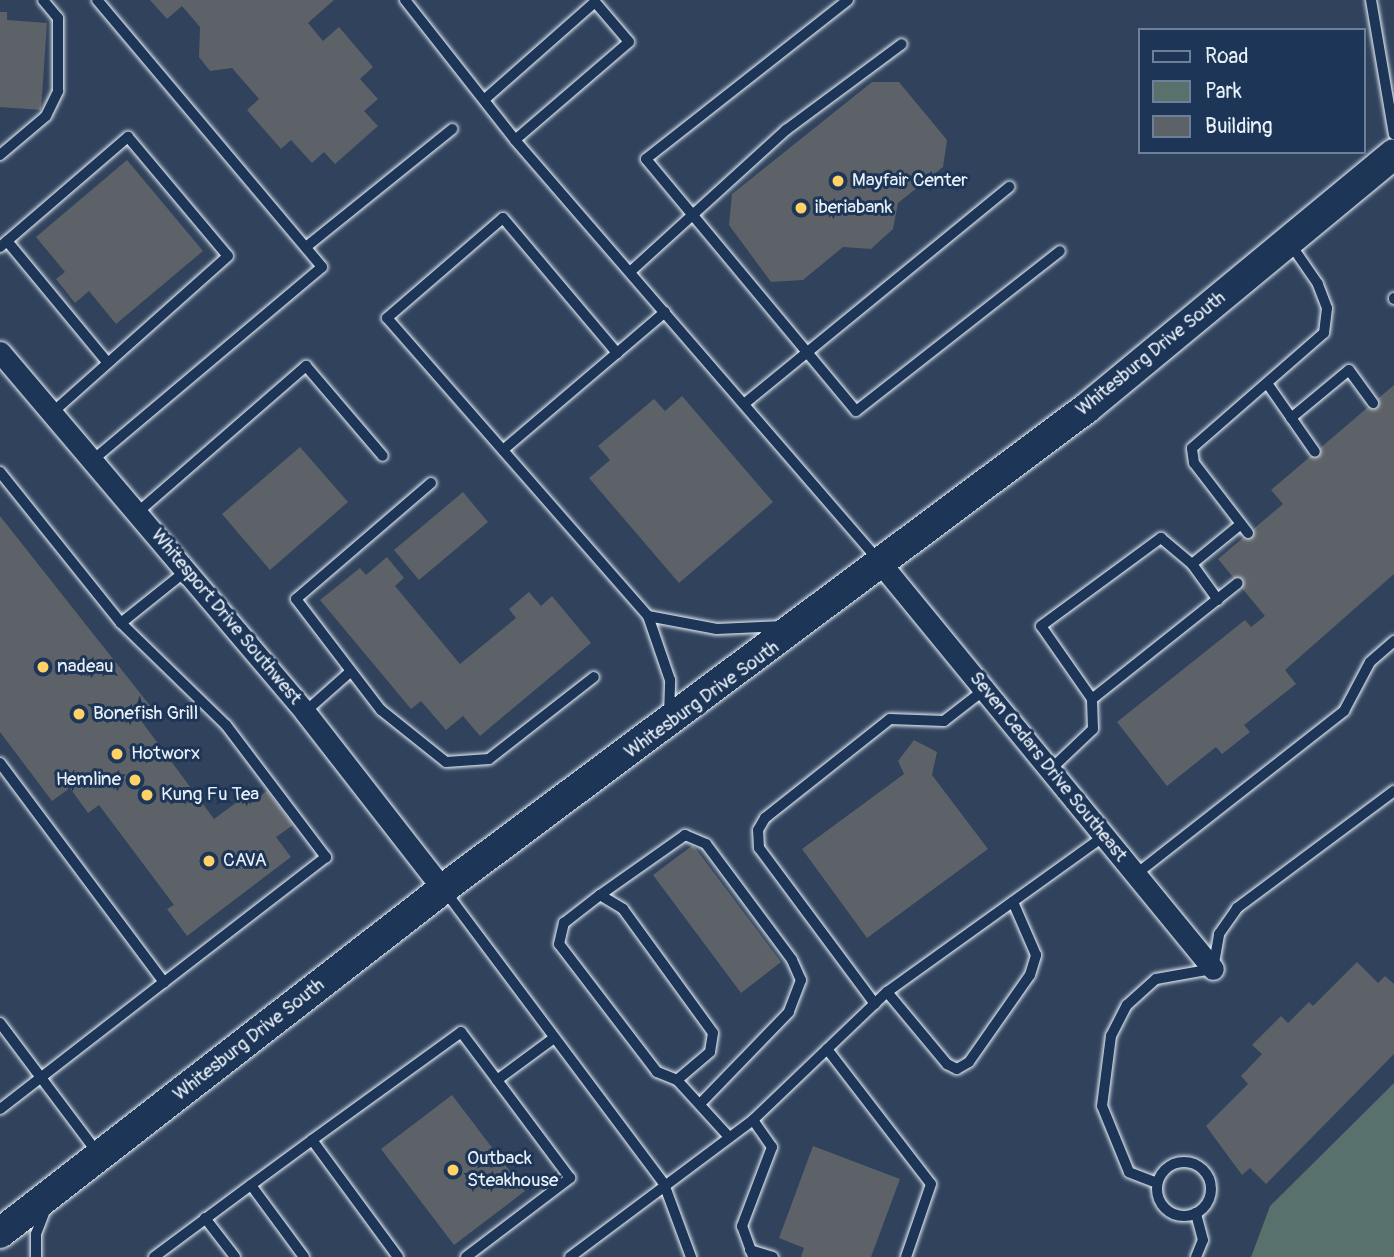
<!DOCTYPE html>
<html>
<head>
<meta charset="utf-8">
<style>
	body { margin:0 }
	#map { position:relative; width:1394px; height:1257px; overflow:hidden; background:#1d3557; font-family:Pangolin,sans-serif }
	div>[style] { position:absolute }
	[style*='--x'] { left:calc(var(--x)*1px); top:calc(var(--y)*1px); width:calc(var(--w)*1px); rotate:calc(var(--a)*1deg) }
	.built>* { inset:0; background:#30425c }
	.green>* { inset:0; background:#59716d }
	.building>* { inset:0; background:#5c6268 }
	.roads { filter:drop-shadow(0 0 2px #e8f1f8) drop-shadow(0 0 2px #e8f1f8) }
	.lane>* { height:10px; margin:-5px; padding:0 5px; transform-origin:5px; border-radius:5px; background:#1d3557 }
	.lane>.ring { margin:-5px; padding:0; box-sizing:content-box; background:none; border:10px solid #1d3557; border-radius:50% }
	.street>* { height:21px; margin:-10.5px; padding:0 10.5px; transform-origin:10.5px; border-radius:10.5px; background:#1d3557 }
	.secondary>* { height:30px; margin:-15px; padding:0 15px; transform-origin:15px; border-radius:15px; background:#1d3557 }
	.dots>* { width:19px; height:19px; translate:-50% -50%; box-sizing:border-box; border:4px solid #1d3557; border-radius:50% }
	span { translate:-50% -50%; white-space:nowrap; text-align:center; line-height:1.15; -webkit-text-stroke:6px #1d3557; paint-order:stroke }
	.poi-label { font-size:19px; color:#e8f1f8 }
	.left { translate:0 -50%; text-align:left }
	.right { translate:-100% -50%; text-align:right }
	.street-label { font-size:19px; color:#e8f1f8 }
	.legend { position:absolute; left:1138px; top:28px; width:228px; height:126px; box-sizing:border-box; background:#1d3557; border:2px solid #6e8097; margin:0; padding:9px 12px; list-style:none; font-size:21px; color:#e8f1f8 }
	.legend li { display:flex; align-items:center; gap:14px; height:35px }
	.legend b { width:35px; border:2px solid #6e8097 }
</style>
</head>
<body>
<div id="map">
	<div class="built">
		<div style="clip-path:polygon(evenodd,0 0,1394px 0,1394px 1083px,1270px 1206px,1251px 1257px,0 1257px,0 0,1140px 30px,1364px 30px,1364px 152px,1140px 152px,1140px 30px)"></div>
	</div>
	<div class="green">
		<div style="clip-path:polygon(1394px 1083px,1394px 1257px,1251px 1257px,1270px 1206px)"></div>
	</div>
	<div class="building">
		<div style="clip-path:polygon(150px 0,334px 0,308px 23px,323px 41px,339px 27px,373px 67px,360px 79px,378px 99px,364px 111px,378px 126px,335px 164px,324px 152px,312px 163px,291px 140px,281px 149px,247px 110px,259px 99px,232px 68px,210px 71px,199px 57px,200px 27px,182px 6px,167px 19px)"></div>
		<div style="clip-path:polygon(0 12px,7px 12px,7px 20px,47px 23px,41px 110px,0 107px)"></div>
		<div style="clip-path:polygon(872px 82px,899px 82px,947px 140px,943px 167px,898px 203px,893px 229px,871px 249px,843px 247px,803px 280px,771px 282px,729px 225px,732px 194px)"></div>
		<div style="clip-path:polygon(127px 160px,203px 251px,116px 324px,89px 291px,75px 303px,56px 279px,65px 272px,36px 237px)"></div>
		<div style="clip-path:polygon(1394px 385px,1394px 574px,1285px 670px,1296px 684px,1244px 725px,1250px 732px,1222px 754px,1216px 747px,1167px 786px,1117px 722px,1245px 620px,1251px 627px,1265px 616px,1218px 559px,1283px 504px,1271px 490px)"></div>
		<div style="clip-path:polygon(682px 396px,773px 502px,679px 583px,589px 478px,610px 460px,598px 446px,654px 399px,665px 411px)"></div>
		<div style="clip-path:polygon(300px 447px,348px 502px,270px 570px,222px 514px)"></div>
		<div style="clip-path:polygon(463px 492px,488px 522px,419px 580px,394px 550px)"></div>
		<div style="clip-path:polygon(0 516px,155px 712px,142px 722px,214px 819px,244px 797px,250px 804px,267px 791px,293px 825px,276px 837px,291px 857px,187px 936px,167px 909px,174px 905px,99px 805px,88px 813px,70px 788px,52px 801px,0 732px)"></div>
		<div style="clip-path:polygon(387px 557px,404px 578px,395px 586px,460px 664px,516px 618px,509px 609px,529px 592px,541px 606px,552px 596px,591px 643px,480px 736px,463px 716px,446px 730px,421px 701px,411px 709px,320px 600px,360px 568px,366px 575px)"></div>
		<div style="clip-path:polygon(914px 740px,937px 752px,932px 775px,988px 849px,867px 938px,802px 849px,904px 774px,898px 761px)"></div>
		<div style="clip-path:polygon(693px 845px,781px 962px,741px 993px,653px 875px)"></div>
		<div style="clip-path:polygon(1357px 962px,1378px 983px,1385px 976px,1394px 984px,1394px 1054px,1266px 1184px,1250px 1168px,1242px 1175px,1206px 1126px,1248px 1084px,1241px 1076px,1262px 1054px,1252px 1045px,1281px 1016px,1288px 1023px,1309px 1002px,1313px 1006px)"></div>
		<div style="clip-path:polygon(452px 1095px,525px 1191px,454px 1245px,381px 1149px)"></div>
		<div style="clip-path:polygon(813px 1146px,900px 1179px,871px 1257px,801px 1257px,804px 1248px,779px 1238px)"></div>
	</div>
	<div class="roads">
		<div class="lane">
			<div style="--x:405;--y:0;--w:178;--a:51.8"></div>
			<div style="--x:515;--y:140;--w:558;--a:49.14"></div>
			<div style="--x:848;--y:0;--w:257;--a:141.8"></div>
			<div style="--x:646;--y:159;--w:328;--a:50.2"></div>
			<div style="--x:856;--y:411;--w:259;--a:-38.1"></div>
			<div style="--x:1371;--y:0;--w:136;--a:80.3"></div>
			<div style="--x:485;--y:99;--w:147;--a:-41.4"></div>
			<div style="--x:595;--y:2;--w:52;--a:49.6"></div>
			<div style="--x:629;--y:42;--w:150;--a:139.3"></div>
			<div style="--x:0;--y:155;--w:60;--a:-40.3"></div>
			<div style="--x:46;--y:116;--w:28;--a:-64"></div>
			<div style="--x:58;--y:91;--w:73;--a:-90"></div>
			<div style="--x:58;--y:18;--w:23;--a:-130"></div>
			<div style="--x:7;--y:241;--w:158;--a:50.4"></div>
			<div style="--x:0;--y:247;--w:169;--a:-40.7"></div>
			<div style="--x:128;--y:137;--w:155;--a:50"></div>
			<div style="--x:228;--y:256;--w:234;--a:138.3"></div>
			<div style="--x:306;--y:247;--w:188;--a:-38.9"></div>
			<div style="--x:631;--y:271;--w:210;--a:-42.3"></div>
			<div style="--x:786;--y:130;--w:144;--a:-36.6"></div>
			<div style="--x:1394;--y:298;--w:1;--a:90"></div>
			<div style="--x:1269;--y:386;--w:80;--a:55.1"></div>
			<div style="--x:744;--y:404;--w:343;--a:-39.3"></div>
			<div style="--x:1291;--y:418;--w:75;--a:-39.6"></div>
			<div style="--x:1349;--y:370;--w:41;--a:54"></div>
			<div style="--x:503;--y:450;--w:150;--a:-40.4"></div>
			<div style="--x:94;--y:459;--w:298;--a:-40.1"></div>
			<div style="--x:322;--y:267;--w:349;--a:-130.1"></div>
			<div style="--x:0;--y:472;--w:193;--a:51.3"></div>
			<div style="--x:121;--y:623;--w:83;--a:-38.7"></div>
			<div style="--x:431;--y:483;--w:178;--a:139.3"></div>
			<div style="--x:296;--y:599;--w:140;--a:52.6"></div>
			<div style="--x:381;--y:710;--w:83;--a:38.7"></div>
			<div style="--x:446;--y:762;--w:43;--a:-4"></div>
			<div style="--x:489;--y:759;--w:133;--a:-38"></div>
			<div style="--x:138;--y:512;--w:223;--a:-41"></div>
			<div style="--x:306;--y:366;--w:118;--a:49.5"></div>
			<div style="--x:1248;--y:533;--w:88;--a:-127.6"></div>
			<div style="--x:1194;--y:463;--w:15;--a:-98"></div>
			<div style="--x:1192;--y:448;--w:175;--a:-41.1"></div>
			<div style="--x:1324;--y:333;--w:25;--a:-83"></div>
			<div style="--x:1327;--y:308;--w:26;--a:-111"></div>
			<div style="--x:1318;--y:284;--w:51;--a:-124.6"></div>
			<div style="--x:1218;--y:600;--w:44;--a:-125.8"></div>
			<div style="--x:1192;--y:564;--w:63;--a:-39.2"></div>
			<div style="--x:648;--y:616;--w:396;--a:-131.2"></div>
			<div style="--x:387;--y:318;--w:153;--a:-40.8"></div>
			<div style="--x:503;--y:218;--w:177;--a:49.8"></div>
			<div style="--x:617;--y:353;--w:63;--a:-40.5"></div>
			<div style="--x:121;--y:623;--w:146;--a:44.2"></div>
			<div style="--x:226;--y:725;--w:166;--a:52.9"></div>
			<div style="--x:326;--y:857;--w:205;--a:142.3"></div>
			<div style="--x:1092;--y:699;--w:89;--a:-124.9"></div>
			<div style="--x:1041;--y:626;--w:149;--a:-36.3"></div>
			<div style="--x:1161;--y:538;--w:40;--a:40"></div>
			<div style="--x:305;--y:712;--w:60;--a:-41.6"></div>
			<div style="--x:669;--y:714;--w:34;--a:-88"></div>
			<div style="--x:670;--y:680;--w:68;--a:-109"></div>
			<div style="--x:648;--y:616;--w:70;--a:10.7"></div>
			<div style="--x:717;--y:629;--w:66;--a:-2.6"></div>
			<div style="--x:0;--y:763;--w:274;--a:53.2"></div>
			<div style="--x:164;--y:982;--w:207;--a:142.2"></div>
			<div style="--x:1050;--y:770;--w:59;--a:-43.6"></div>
			<div style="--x:1093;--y:729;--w:30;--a:-92"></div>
			<div style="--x:1092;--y:699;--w:186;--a:-38.5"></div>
			<div style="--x:1135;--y:875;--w:266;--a:-38.1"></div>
			<div style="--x:1344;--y:711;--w:55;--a:-62"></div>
			<div style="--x:1370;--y:662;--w:32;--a:-41"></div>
			<div style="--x:445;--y:891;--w:366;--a:53.2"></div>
			<div style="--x:664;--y:1184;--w:78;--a:69.7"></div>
			<div style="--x:600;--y:895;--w:27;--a:31"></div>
			<div style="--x:623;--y:909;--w:153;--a:54"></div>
			<div style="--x:713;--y:1033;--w:19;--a:99"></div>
			<div style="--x:710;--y:1052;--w:43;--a:139.7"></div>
			<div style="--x:677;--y:1080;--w:22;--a:-158"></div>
			<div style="--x:657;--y:1072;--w:161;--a:-127.4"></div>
			<div style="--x:559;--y:944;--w:22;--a:-77"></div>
			<div style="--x:564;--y:923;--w:46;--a:-37.9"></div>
			<div style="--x:600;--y:895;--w:104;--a:-35.2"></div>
			<div style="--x:685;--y:835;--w:23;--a:23"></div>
			<div style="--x:706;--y:844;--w:144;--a:53.4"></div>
			<div style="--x:792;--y:960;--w:22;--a:66"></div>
			<div style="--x:801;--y:980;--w:34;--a:111"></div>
			<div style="--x:789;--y:1012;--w:128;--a:134.1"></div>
			<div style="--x:887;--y:992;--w:94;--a:50.2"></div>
			<div style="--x:947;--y:1064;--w:11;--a:27"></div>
			<div style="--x:957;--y:1069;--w:14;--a:-30"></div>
			<div style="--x:969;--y:1062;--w:106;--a:-55"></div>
			<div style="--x:1030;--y:975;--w:21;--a:-73"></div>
			<div style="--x:1036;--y:955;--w:58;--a:-113.5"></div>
			<div style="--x:875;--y:1004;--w:194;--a:-126.6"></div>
			<div style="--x:759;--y:848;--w:18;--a:-93"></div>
			<div style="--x:758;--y:830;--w:14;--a:-60"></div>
			<div style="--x:765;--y:818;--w:159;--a:-38.4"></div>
			<div style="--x:890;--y:719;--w:54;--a:2.1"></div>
			<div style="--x:944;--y:721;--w:51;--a:-37.8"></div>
			<div style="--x:0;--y:1023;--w:165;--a:53.1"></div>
			<div style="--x:827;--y:1049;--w:170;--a:52.4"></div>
			<div style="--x:931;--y:1184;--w:77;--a:108.9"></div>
			<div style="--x:677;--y:1080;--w:77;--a:47.6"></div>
			<div style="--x:753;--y:1120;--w:33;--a:55"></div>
			<div style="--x:772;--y:1147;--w:85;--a:110.8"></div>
			<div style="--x:742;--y:1226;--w:33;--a:70"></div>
			<div class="ring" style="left:1157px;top:1162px;width:44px;height:44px"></div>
			<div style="--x:1157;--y:1183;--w:30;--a:-159"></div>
			<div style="--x:1129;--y:1172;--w:71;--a:-112.2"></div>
			<div style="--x:1102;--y:1106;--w:71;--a:-82.7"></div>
			<div style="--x:1111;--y:1036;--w:35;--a:-63"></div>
			<div style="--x:1127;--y:1005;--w:39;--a:-42"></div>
			<div style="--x:1156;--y:979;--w:58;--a:-10"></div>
			<div style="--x:1213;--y:969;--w:36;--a:-80"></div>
			<div style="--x:1219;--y:934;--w:32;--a:-55"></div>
			<div style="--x:1237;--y:908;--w:196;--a:-36.7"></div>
			<div style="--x:205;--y:1218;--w:49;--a:52.4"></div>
			<div style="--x:750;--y:1250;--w:24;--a:17"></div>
			<div style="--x:36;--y:1257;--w:23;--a:-90"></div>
			<div style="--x:36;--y:1234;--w:30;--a:-69"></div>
			<div style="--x:154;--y:1257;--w:121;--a:-36.6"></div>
			<div style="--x:304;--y:1257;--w:89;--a:-126.4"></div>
			<div style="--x:251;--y:1185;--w:76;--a:-36.4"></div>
			<div style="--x:398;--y:1257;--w:145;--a:-126.3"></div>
			<div style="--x:312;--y:1140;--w:184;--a:-35.9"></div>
			<div style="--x:461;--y:1032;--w:60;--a:53.1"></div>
			<div style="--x:497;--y:1080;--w:71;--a:-36.4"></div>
			<div style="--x:466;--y:1257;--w:131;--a:-37.2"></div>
			<div style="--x:570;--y:1178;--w:122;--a:-126.7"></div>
			<div style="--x:570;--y:1257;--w:229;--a:-36.8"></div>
			<div style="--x:753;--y:1120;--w:185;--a:-43.7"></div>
			<div style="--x:887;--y:992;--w:267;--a:-35.7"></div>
			<div style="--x:1196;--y:1257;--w:18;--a:-68"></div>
			<div style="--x:1203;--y:1240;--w:28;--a:-105"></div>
		</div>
		<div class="street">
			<div style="--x:0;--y:352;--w:472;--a:49.7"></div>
			<div style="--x:305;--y:712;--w:224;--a:52.1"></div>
			<div style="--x:882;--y:565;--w:522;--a:50.67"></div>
		</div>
		<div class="secondary">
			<div style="--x:0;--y:1233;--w:561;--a:-37.83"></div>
			<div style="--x:443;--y:889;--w:804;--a:-36.76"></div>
			<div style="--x:1087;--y:408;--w:398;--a:-39.6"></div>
		</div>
	</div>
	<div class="dots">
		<div style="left:838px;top:181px;background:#ffd166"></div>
		<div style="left:801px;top:208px;background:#ffd166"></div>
		<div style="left:43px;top:667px;background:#ffd166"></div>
		<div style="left:79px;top:714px;background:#ffd166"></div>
		<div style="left:117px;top:754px;background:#ffd166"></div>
		<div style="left:135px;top:780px;background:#ffd166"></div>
		<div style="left:147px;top:795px;background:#ffd166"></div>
		<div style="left:209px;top:861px;background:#ffd166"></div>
		<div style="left:453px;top:1170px;background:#ffd166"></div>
	</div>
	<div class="poi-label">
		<span class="left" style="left:852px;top:181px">Mayfair Center</span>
		<span class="left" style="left:815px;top:208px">iberiabank</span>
		<span class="left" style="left:57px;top:667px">nadeau</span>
		<span class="left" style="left:93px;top:714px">Bonefish Grill</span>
		<span class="left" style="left:131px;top:754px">Hotworx</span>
		<span class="right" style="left:121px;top:780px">Hemline</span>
		<span class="left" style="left:161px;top:795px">Kung Fu Tea</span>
		<span class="left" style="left:223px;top:861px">CAVA</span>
		<span class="left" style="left:467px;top:1170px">Outback<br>Steakhouse</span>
	</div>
	<div class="street-label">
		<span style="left:1151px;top:354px;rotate:-39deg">Whitesburg Drive South</span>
		<span style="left:226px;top:617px;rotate:50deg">Whitesport Drive Southwest</span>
		<span style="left:702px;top:700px;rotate:-36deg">Whitesburg Drive South</span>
		<span style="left:1048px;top:767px;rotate:51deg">Seven Cedars Drive Southeast</span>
		<span style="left:249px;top:1040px;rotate:-38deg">Whitesburg Drive South</span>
	</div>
	<ul class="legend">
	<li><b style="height:9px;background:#1d3557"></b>Road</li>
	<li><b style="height:19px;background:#59716d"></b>Park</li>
	<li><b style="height:19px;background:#5c6268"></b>Building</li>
	</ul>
</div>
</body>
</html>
